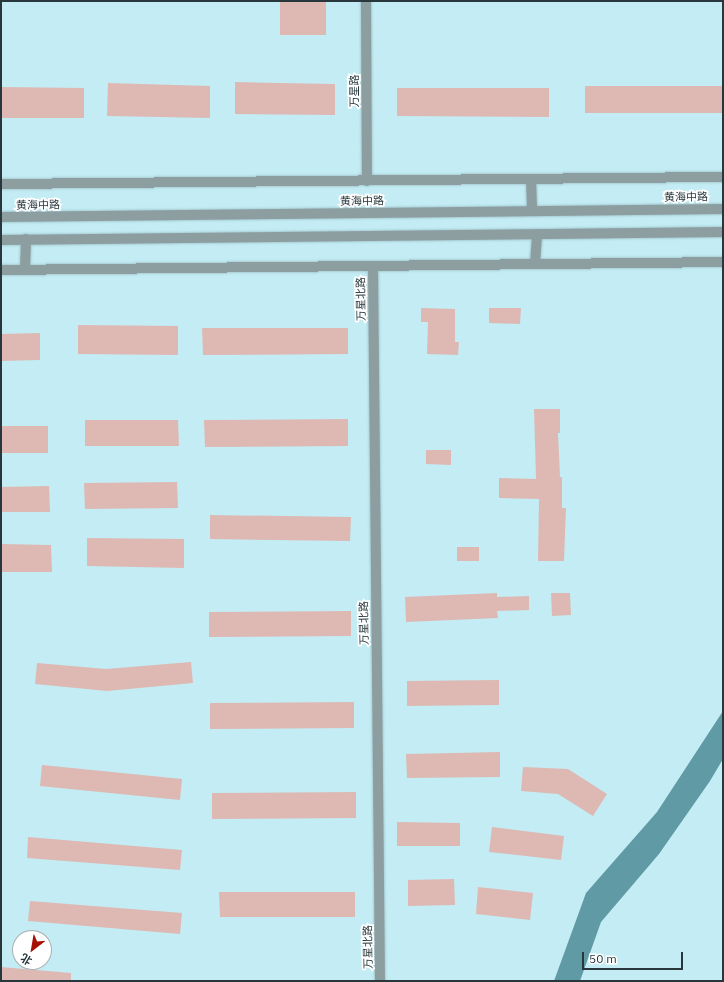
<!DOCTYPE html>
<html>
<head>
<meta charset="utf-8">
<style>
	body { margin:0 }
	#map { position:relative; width:724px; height:982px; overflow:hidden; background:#c3ecf4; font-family:"IBM Plex Sans","Noto Sans SC",sans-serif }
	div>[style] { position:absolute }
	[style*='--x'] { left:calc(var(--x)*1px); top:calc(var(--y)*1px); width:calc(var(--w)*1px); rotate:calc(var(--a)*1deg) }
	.water>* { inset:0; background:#609aa5 }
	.building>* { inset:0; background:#deb9b3 }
	.roads { filter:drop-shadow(0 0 1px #a4c8cf) drop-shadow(0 0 1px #a4c8cf) }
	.minor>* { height:10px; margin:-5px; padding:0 5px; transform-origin:5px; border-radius:5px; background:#8d9ea1 }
	.tertiary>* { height:10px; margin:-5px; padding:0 5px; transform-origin:5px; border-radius:5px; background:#8d9ea1 }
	span { translate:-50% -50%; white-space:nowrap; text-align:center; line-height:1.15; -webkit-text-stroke:3.5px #fff; paint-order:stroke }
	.street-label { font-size:11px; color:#27373b }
	.frame { position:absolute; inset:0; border:2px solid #27373b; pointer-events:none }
	.north { position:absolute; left:12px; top:930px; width:40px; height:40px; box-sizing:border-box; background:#fff; border:1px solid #a9afb1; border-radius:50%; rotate:211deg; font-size:11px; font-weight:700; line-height:16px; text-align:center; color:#27373b }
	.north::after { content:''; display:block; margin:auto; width:14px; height:18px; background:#a51104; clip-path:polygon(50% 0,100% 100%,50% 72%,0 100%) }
	.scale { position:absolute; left:582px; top:952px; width:101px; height:18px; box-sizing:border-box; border:2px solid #27373b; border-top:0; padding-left:5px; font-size:12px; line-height:14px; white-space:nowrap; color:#27373b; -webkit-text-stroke:3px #fff; paint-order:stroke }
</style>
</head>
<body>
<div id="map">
	<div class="water">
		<div style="clip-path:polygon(723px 711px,723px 759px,710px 781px,659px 854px,601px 922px,580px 981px,554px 981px,586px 893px,657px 812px)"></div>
	</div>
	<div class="building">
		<div style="clip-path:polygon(280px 1px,326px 1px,326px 35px,280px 35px)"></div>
		<div style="clip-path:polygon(235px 82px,335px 84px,335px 115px,235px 114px)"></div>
		<div style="clip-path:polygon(108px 83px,210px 86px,210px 118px,107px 116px)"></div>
		<div style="clip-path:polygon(585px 86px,723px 86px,723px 113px,585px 113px)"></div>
		<div style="clip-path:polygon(1px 87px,84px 88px,84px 118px,1px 118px)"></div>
		<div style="clip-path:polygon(397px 88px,549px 88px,549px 117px,397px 116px)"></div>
		<div style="clip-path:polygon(421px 308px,455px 309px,455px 342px,459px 342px,458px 355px,427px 354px,428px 322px,421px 322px)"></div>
		<div style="clip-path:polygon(489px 308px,521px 308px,520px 324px,489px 323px)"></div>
		<div style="clip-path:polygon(78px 325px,178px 326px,178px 355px,78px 354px)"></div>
		<div style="clip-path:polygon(202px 328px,348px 328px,348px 354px,203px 355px)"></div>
		<div style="clip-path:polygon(40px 333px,40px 360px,1px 361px,1px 334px)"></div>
		<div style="clip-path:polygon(534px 409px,560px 409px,560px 433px,558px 433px,560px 477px,562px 477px,562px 508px,566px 508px,564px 561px,538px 561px,539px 499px,499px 498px,499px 478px,536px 479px)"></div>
		<div style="clip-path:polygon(348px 419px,348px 446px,205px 447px,204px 420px)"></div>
		<div style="clip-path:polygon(85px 420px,178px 420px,179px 446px,85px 446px)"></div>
		<div style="clip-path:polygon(1px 426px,48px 426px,48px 453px,1px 453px)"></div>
		<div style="clip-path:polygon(426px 450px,451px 450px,451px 465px,426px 464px)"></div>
		<div style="clip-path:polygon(177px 482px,178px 508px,85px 509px,84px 483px)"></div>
		<div style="clip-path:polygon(49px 486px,50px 512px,1px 512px,1px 487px)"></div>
		<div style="clip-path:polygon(210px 515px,351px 517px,350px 541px,210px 539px)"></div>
		<div style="clip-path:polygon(87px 538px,184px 539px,184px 568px,87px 566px)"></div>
		<div style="clip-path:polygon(1px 544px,51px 545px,52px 572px,1px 572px)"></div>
		<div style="clip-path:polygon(457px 547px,479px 547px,479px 561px,457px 561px)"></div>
		<div style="clip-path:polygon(497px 593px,497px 597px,529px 596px,529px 610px,497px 611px,498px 618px,406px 622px,405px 597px)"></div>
		<div style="clip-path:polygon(551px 593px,570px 593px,571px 615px,552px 616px)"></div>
		<div style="clip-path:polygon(351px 611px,351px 636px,209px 637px,209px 612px)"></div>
		<div style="clip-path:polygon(191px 662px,193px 683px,107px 691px,35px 684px,37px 663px,106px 669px)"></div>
		<div style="clip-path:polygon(499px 680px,499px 705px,407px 706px,407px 681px)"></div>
		<div style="clip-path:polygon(354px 702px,354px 728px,210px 729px,210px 703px)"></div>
		<div style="clip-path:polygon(500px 752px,500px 777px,407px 778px,406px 754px)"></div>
		<div style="clip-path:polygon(42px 765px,182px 779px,180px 800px,40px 786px)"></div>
		<div style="clip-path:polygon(523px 767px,568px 769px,607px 794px,593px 816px,558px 794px,521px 791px)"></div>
		<div style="clip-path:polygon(356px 792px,356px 818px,212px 819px,212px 793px)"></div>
		<div style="clip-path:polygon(397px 822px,460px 823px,460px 846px,397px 846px)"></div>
		<div style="clip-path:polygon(492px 827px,564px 836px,561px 860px,489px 852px)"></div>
		<div style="clip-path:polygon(28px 837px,182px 850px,180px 870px,27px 858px)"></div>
		<div style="clip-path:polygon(454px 879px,455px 905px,408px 906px,408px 880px)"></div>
		<div style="clip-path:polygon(478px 887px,533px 893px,530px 920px,476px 914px)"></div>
		<div style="clip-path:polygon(219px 892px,355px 892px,355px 917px,220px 917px)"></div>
		<div style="clip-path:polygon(30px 901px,182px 913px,180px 934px,28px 921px)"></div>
		<div style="clip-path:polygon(1px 967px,71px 973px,71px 981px,1px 981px)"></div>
	</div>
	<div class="roads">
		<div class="minor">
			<div style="--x:531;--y:179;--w:32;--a:88"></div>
			<div style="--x:1;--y:184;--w:722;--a:-0.56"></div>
			<div style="--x:535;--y:264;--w:30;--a:-86"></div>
			<div style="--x:373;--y:266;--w:715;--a:89.44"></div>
			<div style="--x:25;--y:269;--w:30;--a:-88"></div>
			<div style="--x:1;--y:270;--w:722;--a:-0.63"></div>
		</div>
		<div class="tertiary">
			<div style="--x:366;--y:1;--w:180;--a:89.7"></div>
			<div style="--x:1;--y:217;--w:722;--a:-0.63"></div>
			<div style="--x:1;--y:240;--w:722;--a:-0.63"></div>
		</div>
	</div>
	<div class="street-label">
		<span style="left:354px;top:91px;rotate:-90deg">万星路</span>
		<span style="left:686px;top:197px;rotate:-1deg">黄海中路</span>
		<span style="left:362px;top:201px;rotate:-1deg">黄海中路</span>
		<span style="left:38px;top:205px;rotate:-1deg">黄海中路</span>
		<span style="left:361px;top:299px;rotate:-91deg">万星北路</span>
		<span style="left:364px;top:623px;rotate:-91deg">万星北路</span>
		<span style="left:368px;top:947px;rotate:-91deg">万星北路</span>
	</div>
	<div class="frame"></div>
	<div class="north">北</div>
	<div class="scale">50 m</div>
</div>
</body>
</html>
